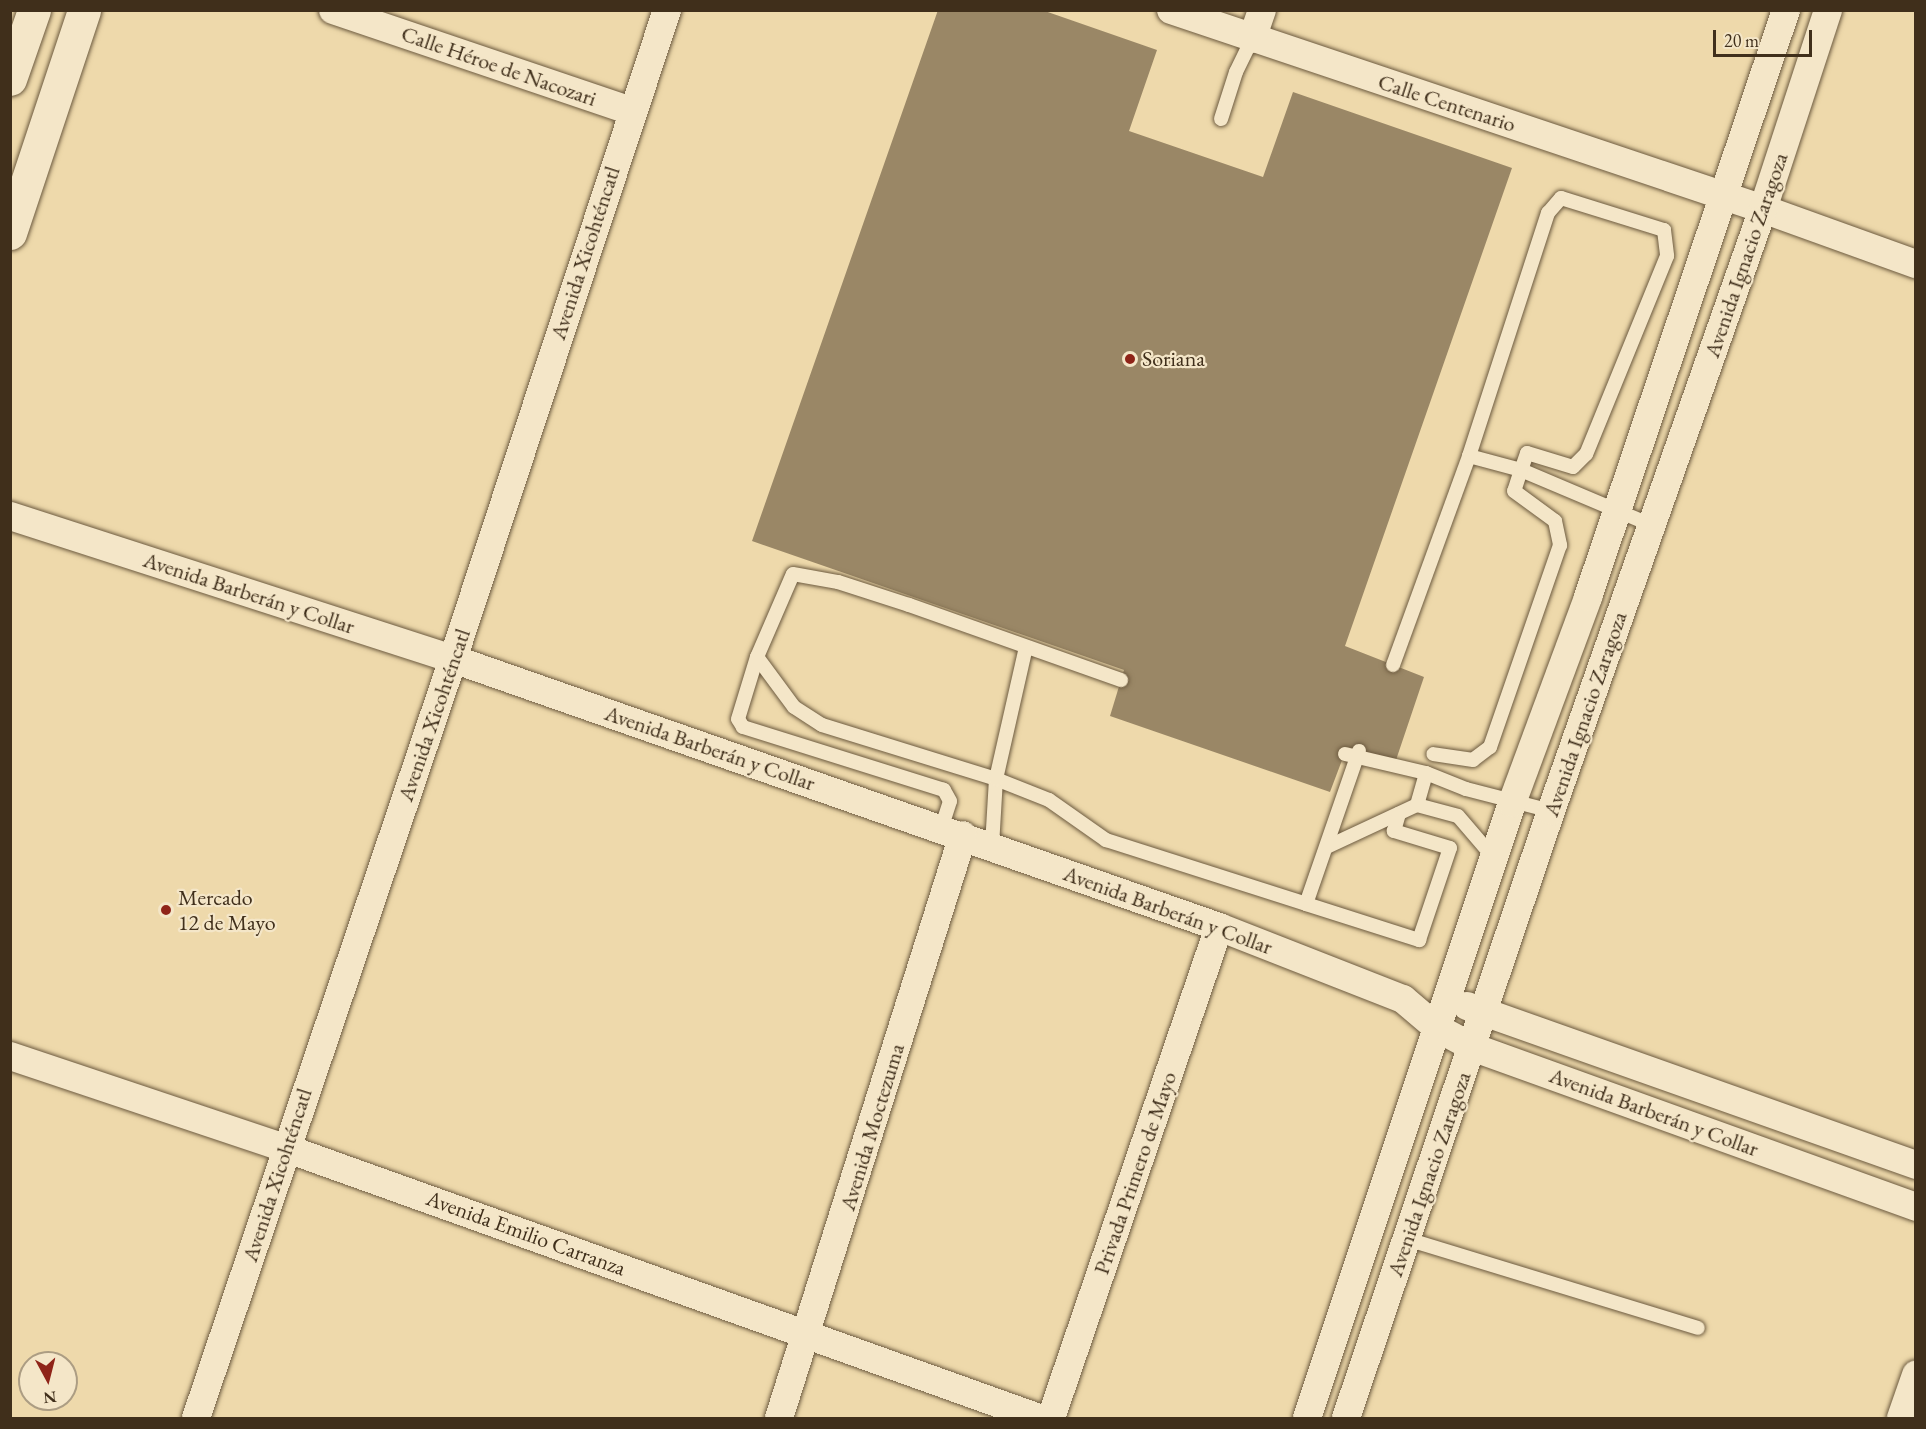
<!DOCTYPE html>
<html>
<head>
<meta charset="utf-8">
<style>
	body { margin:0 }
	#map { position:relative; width:1926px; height:1429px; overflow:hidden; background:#eed9ab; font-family:"EB Garamond",serif }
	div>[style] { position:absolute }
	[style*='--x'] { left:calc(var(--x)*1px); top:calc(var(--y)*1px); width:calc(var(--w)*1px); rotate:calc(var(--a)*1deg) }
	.building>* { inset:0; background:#9a8766 }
	.roads { filter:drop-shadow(0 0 2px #6c5a3f) drop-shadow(0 0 2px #6c5a3f) }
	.service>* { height:14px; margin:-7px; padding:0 7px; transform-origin:7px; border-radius:7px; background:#f4e6c8 }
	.minor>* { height:28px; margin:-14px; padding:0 14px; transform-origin:14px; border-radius:14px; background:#f4e6c8 }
	.secondary>* { height:33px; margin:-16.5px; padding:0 16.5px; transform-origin:16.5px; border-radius:16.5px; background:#f4e6c8 }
	.dots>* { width:16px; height:16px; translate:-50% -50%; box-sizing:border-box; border:3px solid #f4e6c8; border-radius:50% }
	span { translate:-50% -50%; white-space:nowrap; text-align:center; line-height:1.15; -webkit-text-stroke:4.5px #f4e6c8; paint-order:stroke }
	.street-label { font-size:22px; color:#402f1b }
	.poi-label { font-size:22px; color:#402f1b }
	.left { translate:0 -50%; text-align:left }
	.frame { position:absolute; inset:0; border:12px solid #402f1b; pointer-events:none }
	.north { position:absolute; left:18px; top:1351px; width:60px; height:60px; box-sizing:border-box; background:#f4e6c8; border:2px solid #ac9d83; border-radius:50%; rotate:173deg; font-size:16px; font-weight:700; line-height:24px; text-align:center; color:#402f1b }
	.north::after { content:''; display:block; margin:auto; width:21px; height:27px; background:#8f2418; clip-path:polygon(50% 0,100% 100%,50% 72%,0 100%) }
	.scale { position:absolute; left:1713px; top:30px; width:99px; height:27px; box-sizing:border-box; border:3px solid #402f1b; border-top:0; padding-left:8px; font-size:18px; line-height:21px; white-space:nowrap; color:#402f1b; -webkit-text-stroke:4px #f4e6c8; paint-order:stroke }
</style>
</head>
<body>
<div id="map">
	<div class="building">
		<div style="clip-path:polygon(938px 10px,1042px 10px,1157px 50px,1129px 131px,1263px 177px,1293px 92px,1512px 168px,1345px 646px,1424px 677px,1396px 760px,1347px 747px,1330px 792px,1110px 716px,1124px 670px,752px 541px)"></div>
	</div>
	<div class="roads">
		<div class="service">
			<div style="--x:1221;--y:119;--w:49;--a:-72.3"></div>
			<div style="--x:1236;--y:72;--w:37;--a:-64"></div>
			<div style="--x:1469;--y:456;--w:54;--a:15.1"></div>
			<div style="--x:1521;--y:470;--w:141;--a:22.9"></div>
			<div style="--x:757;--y:657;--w:62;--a:53.5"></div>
			<div style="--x:794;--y:707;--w:33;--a:33"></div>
			<div style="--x:822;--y:725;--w:182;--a:17.2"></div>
			<div style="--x:996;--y:779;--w:57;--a:21.6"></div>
			<div style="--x:1049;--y:800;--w:70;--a:35.1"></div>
			<div style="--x:1106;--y:840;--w:210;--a:17.7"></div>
			<div style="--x:1306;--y:904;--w:162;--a:-70.9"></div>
			<div style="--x:1393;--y:665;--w:222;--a:-70"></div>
			<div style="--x:1469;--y:456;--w:256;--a:-72"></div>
			<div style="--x:1548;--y:213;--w:20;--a:-49"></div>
			<div style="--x:1561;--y:198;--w:108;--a:17.3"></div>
			<div style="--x:1664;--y:230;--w:26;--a:83"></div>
			<div style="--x:1667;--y:256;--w:214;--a:112.2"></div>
			<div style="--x:1586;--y:454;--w:18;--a:135"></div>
			<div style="--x:1573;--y:467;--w:48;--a:-163.1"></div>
			<div style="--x:1527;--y:453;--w:18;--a:109"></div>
			<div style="--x:1521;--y:470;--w:22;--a:108"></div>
			<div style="--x:1514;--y:491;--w:51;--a:36.2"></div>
			<div style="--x:1555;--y:521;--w:25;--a:78"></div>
			<div style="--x:1560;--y:545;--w:214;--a:109.1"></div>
			<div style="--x:1490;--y:747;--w:21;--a:143"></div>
			<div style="--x:1473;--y:760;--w:40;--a:-171.5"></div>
			<div style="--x:1345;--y:754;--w:83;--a:13.2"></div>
			<div style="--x:1426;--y:773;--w:43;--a:21.8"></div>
			<div style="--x:1466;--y:789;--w:88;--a:14.5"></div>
			<div style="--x:1417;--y:805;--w:33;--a:-74"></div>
			<div style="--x:941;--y:829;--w:29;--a:-72"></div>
			<div style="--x:950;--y:801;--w:13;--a:-119"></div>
			<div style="--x:944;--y:790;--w:211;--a:-162.6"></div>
			<div style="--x:743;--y:727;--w:9;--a:-122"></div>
			<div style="--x:738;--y:719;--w:65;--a:-73"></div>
			<div style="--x:757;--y:657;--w:90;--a:-66.6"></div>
			<div style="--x:793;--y:574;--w:46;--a:10.1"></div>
			<div style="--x:838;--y:582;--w:75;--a:17.9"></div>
			<div style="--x:909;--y:605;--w:225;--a:19.5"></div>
			<div style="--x:992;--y:846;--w:67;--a:-86.6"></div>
			<div style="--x:996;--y:779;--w:135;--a:-77.2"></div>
			<div style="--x:1329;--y:846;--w:97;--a:-25"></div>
			<div style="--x:1417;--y:805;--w:42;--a:15"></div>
			<div style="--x:1458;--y:816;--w:55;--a:49.4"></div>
			<div style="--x:1306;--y:904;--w:119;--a:17.7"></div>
			<div style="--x:1419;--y:940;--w:97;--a:-71.4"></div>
			<div style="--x:1450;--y:848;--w:59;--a:-163.1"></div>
			<div style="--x:1394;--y:831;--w:18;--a:-74"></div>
			<div style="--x:1407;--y:1239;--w:304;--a:17"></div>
		</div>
		<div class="minor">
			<div style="--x:333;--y:10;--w:315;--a:18.7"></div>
			<div style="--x:1171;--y:10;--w:625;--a:18.58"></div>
			<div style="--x:1763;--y:209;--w:163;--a:19.8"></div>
			<div style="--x:1252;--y:39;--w:31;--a:-71"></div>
			<div style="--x:10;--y:516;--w:466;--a:17.9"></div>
			<div style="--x:453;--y:659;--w:812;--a:19.28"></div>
			<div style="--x:1219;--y:927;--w:198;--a:21.4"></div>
			<div style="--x:1403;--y:999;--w:45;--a:40.5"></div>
			<div style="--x:1437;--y:1028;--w:40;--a:28"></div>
			<div style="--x:1472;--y:1047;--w:472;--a:19.8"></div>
			<div style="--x:1467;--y:1006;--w:476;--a:19.5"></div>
			<div style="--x:10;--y:1056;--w:290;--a:18.5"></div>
			<div style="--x:285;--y:1148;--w:801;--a:19.7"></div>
			<div style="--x:196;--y:1418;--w:801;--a:-71.29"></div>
			<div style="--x:453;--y:659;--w:683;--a:-71.75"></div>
			<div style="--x:779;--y:1418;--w:611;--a:-72.48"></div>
			<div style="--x:1051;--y:1418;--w:519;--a:-71.11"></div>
			<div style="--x:1307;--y:1418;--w:648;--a:-71.57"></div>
			<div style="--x:1512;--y:803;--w:220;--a:-69.7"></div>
			<div style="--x:1588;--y:597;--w:619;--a:-71.36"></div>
			<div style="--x:1346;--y:1418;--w:641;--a:-71.34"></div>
			<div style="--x:1551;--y:811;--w:638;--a:-70.6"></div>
			<div style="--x:1763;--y:209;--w:209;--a:-71.9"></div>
			<div style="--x:1901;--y:1418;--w:46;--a:-70.8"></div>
		</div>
		<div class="secondary">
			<div style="--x:10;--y:79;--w:73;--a:-70.8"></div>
			<div style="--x:10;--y:233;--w:235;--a:-71.6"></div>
		</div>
	</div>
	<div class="dots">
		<div style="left:1130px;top:359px;background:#8f2418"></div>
		<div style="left:166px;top:910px;background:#8f2418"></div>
	</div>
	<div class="street-label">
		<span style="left:499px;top:66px;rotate:19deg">Calle Héroe de Nacozari</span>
		<span style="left:1447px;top:103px;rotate:18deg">Calle Centenario</span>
		<span style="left:585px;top:253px;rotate:-72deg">Avenida Xicohténcatl</span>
		<span style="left:1746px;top:255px;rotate:-71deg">Avenida Ignacio Zaragoza</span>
		<span style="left:249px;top:593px;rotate:18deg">Avenida Barberán y Collar</span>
		<span style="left:1585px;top:714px;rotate:-71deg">Avenida Ignacio Zaragoza</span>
		<span style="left:434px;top:715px;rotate:-71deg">Avenida Xicohténcatl</span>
		<span style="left:710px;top:748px;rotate:19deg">Avenida Barberán y Collar</span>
		<span style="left:1168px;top:910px;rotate:20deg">Avenida Barberán y Collar</span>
		<span style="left:1654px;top:1112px;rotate:20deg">Avenida Barberán y Collar</span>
		<span style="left:872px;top:1127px;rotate:-73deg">Avenida Moctezuma</span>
		<span style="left:1135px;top:1173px;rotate:-71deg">Privada Primero de Mayo</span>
		<span style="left:1429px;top:1174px;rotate:-71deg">Avenida Ignacio Zaragoza</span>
		<span style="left:277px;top:1175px;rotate:-72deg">Avenida Xicohténcatl</span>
		<span style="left:526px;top:1233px;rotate:20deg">Avenida Emilio Carranza</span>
	</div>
	<div class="poi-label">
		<span class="left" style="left:1142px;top:359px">Soriana</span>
		<span class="left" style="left:178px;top:910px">Mercado<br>12 de Mayo</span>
	</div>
	<div class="frame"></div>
	<div class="north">N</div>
	<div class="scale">20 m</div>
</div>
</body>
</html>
